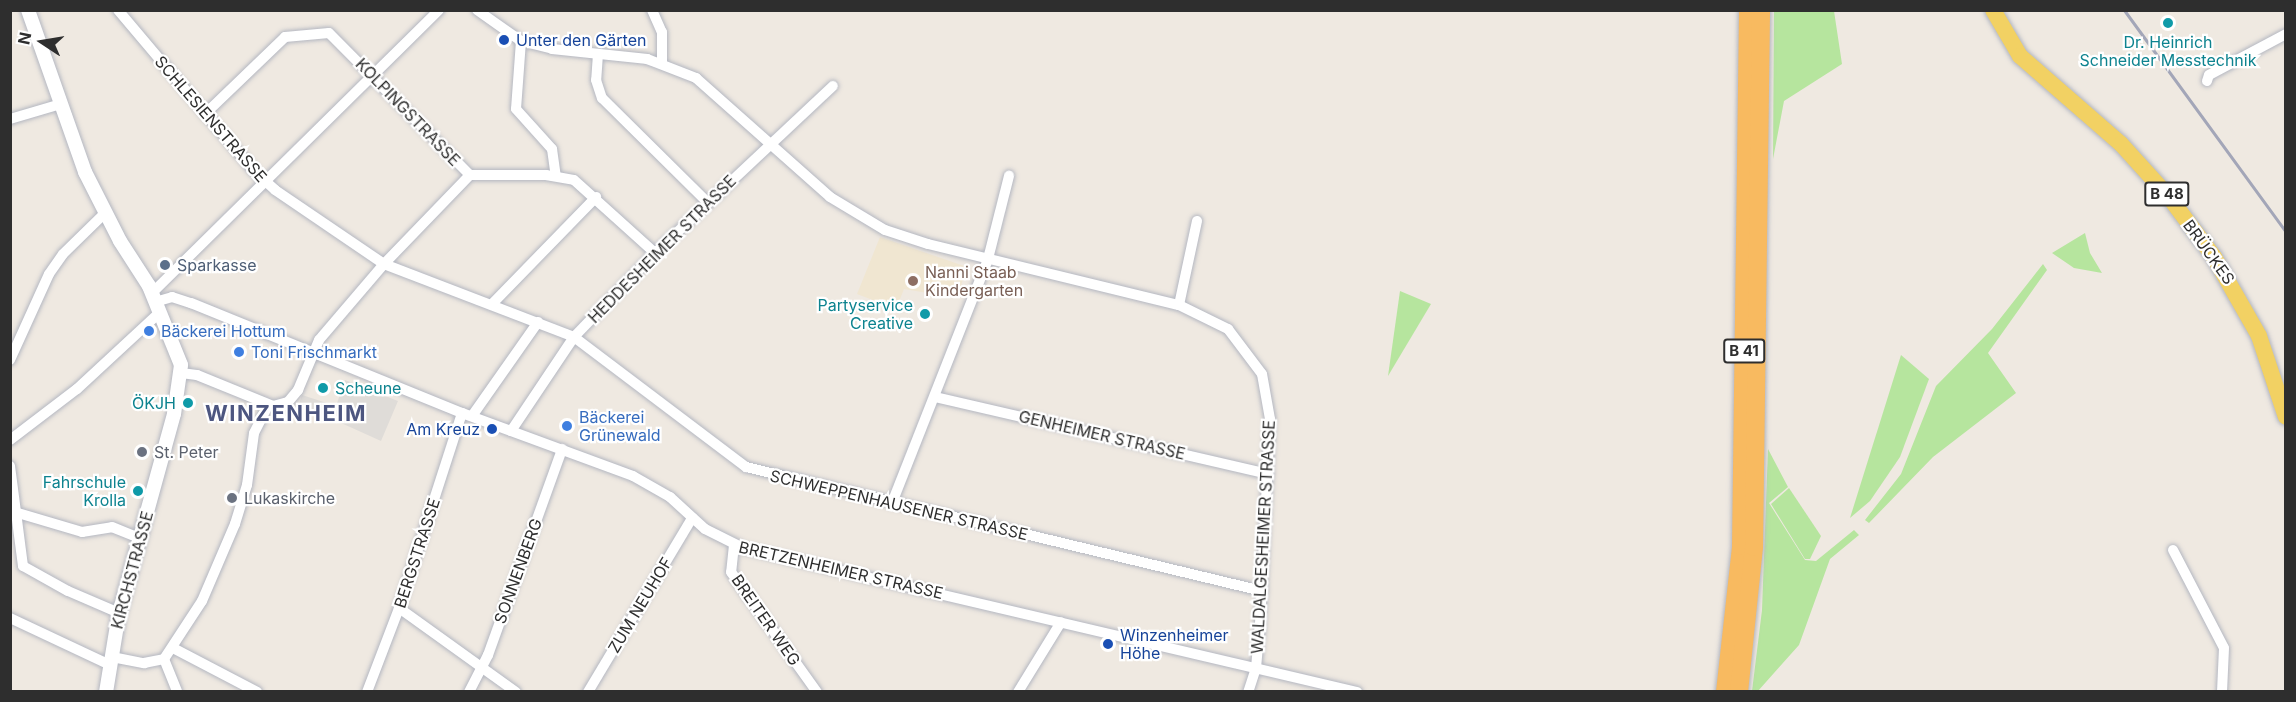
<!DOCTYPE html>
<html>
<head>
<meta charset="utf-8">
<style>
	body { margin:0 }
	#map { position:relative; width:2296px; height:702px; overflow:hidden; background:#efe9e1; font-family:Inter,sans-serif }
	div>[style] { position:absolute }
	[style*='--x'] { left:calc(var(--x)*1px); top:calc(var(--y)*1px); width:calc(var(--w)*1px); rotate:calc(var(--a)*1deg) }
	.education>* { inset:0; background:#f0e6d1 }
	.green>* { inset:0; background:#b6e59e }
	.plaza>* { inset:0; background:#dfdcd8 }
	.roads { filter:drop-shadow(0 0 2px #b4b7c1) drop-shadow(0 0 2px #b4b7c1) }
	.minor>* { height:10px; margin:-5px; padding:0 5px; transform-origin:5px; border-radius:5px; background:#fff }
	.tertiary>* { height:14px; margin:-7px; padding:0 7px; transform-origin:7px; border-radius:7px; background:#fff }
	.primary>* { height:16px; margin:-8px; padding:0 8px; transform-origin:8px; border-radius:8px; background:#f2d163 }
	.trunk>* { height:18px; margin:-9px; padding:0 9px; transform-origin:9px; border-radius:9px; background:#f8ba60 }
	.rail>* { height:3px; margin:-1.5px; padding:0 1.5px; transform-origin:1.5px; border-radius:1.5px; background:#a3a6b8 }
	.dots>* { width:16px; height:16px; translate:-50% -50%; box-sizing:border-box; border:3px solid #fff; border-radius:50% }
	span { translate:-50% -50%; white-space:nowrap; text-align:center; line-height:1.15; -webkit-text-stroke:4.5px #fff; paint-order:stroke }
	.shield-label span { padding:2px 4px; background:#fff; border:2px solid; border-radius:4px; -webkit-text-stroke-width:0 }
	.shield-label { font-size:15px; color:#2e2e2e; font-weight:700 }
	.transit-label { font-size:16px; color:#164399 }
	.left { translate:0 -50%; text-align:left }
	.right { translate:-100% -50%; text-align:right }
	.culture-label { font-size:16px; color:#0d838f }
	.street-label { font-size:16px; color:#2e2e2e }
	.service-label { font-size:16px; color:#4e5e75 }
	.education-label { font-size:16px; color:#785e54 }
	.shop-label { font-size:16px; color:#366cbe }
	.worship-label { font-size:16px; color:#5b616d }
	.district-label { font-size:22px; color:#4d5680; font-weight:700; letter-spacing:1.5px }
	.frame { position:absolute; inset:0; border:12px solid #2e2e2e; pointer-events:none }
	.north { position:absolute; left:12px; top:12px; width:60px; height:60px; -webkit-text-stroke:4px #fff; paint-order:stroke; rotate:282deg; font-size:16px; font-weight:700; line-height:24px; text-align:center; color:#2e2e2e }
	.north::after { content:''; display:block; margin:auto; width:21px; height:27px; background:#2e2e2e; clip-path:polygon(50% 0,100% 100%,50% 72%,0 100%) }
</style>
</head>
<body>
<div id="map">
	<div class="education">
		<div style="clip-path:polygon(880px 237px,967px 267px,957px 298px,904px 289px,896px 309px,857px 294px)"></div>
	</div>
	<div class="green">
		<div style="clip-path:polygon(1774px 11px,1834px 11px,1842px 64px,1784px 101px,1773px 159px)"></div>
		<div style="clip-path:polygon(2085px 233px,2090px 253px,2102px 273px,2074px 268px,2052px 253px)"></div>
		<div style="clip-path:polygon(2043px 264px,2047px 270px,1988px 353px,2016px 393px,1933px 457px,1869px 523px,1865px 520px,1901px 474px,1936px 386px,1992px 329px)"></div>
		<div style="clip-path:polygon(1400px 291px,1431px 304px,1388px 376px)"></div>
		<div style="clip-path:polygon(1901px 355px,1929px 379px,1900px 457px,1870px 501px,1850px 518px)"></div>
		<div style="clip-path:polygon(1768px 449px,1788px 487px,1769px 503px,1805px 560px,1816px 561px,1854px 530px,1859px 535px,1830px 559px,1799px 645px,1758px 691px,1752px 691px,1762px 610px)"></div>
		<div style="clip-path:polygon(1789px 488px,1821px 536px,1810px 559px,1805px 559px,1771px 504px)"></div>
	</div>
	<div class="plaza">
		<div style="clip-path:polygon(345px 380px,398px 401px,381px 441px,299px 404px,302px 395px,336px 406px)"></div>
	</div>
	<div class="roads">
		<div class="minor">
			<div style="--x:118;--y:10;--w:209;--a:49.8"></div>
			<div style="--x:253;--y:170;--w:30;--a:42"></div>
			<div style="--x:275;--y:190;--w:132;--a:34.2"></div>
			<div style="--x:384;--y:264;--w:204;--a:21"></div>
			<div style="--x:574;--y:337;--w:216;--a:37.1"></div>
			<div style="--x:746;--y:467;--w:531;--a:13.51"></div>
			<div style="--x:477;--y:10;--w:54;--a:35.2"></div>
			<div style="--x:521;--y:41;--w:32;--a:14"></div>
			<div style="--x:552;--y:49;--w:96;--a:6"></div>
			<div style="--x:647;--y:59;--w:53;--a:21.2"></div>
			<div style="--x:696;--y:78;--w:179;--a:41.6"></div>
			<div style="--x:830;--y:197;--w:64;--a:31"></div>
			<div style="--x:885;--y:230;--w:45;--a:18"></div>
			<div style="--x:928;--y:244;--w:258;--a:13.7"></div>
			<div style="--x:1179;--y:305;--w:55;--a:26.1"></div>
			<div style="--x:1228;--y:329;--w:56;--a:52.9"></div>
			<div style="--x:1262;--y:374;--w:46;--a:79.9"></div>
			<div style="--x:1270;--y:419;--w:205;--a:92.8"></div>
			<div style="--x:1260;--y:624;--w:44;--a:95.2"></div>
			<div style="--x:1256;--y:668;--w:25;--a:108"></div>
			<div style="--x:652;--y:10;--w:24;--a:66"></div>
			<div style="--x:662;--y:32;--w:31;--a:90"></div>
			<div style="--x:521;--y:41;--w:68;--a:94.2"></div>
			<div style="--x:516;--y:109;--w:54;--a:48"></div>
			<div style="--x:552;--y:149;--w:27;--a:82"></div>
			<div style="--x:598;--y:54;--w:26;--a:94"></div>
			<div style="--x:596;--y:80;--w:19;--a:72"></div>
			<div style="--x:602;--y:98;--w:149;--a:44.7"></div>
			<div style="--x:2207;--y:81;--w:6;--a:-72"></div>
			<div style="--x:2209;--y:75;--w:87;--a:-28"></div>
			<div style="--x:205;--y:114;--w:111;--a:-43.9"></div>
			<div style="--x:285;--y:37;--w:44;--a:-5.2"></div>
			<div style="--x:329;--y:33;--w:200;--a:45.2"></div>
			<div style="--x:470;--y:175;--w:76;--a:0"></div>
			<div style="--x:546;--y:175;--w:28;--a:10"></div>
			<div style="--x:574;--y:180;--w:109;--a:42"></div>
			<div style="--x:10;--y:119;--w:53;--a:-16.4"></div>
			<div style="--x:152;--y:293;--w:403;--a:-44.6"></div>
			<div style="--x:155;--y:302;--w:18;--a:-16"></div>
			<div style="--x:172;--y:297;--w:20;--a:18"></div>
			<div style="--x:191;--y:303;--w:292;--a:22.1"></div>
			<div style="--x:462;--y:413;--w:182;--a:20.2"></div>
			<div style="--x:633;--y:476;--w:43;--a:29.6"></div>
			<div style="--x:670;--y:497;--w:47;--a:42.4"></div>
			<div style="--x:705;--y:529;--w:42;--a:26.6"></div>
			<div style="--x:743;--y:548;--w:631;--a:13.2"></div>
			<div style="--x:493;--y:303;--w:148;--a:-45.8"></div>
			<div style="--x:1179;--y:305;--w:86;--a:-77.9"></div>
			<div style="--x:10;--y:360;--w:94;--a:-65.6"></div>
			<div style="--x:49;--y:274;--w:24;--a:-55"></div>
			<div style="--x:63;--y:254;--w:59;--a:-44.3"></div>
			<div style="--x:181;--y:373;--w:16;--a:7"></div>
			<div style="--x:197;--y:375;--w:82;--a:22.2"></div>
			<div style="--x:273;--y:406;--w:16;--a:-15"></div>
			<div style="--x:288;--y:402;--w:16;--a:-50"></div>
			<div style="--x:298;--y:390;--w:54;--a:-67.2"></div>
			<div style="--x:319;--y:340;--w:100;--a:-49.5"></div>
			<div style="--x:384;--y:264;--w:124;--a:-46"></div>
			<div style="--x:935;--y:397;--w:342;--a:13"></div>
			<div style="--x:472;--y:416;--w:115;--a:-54.9"></div>
			<div style="--x:511;--y:431;--w:113;--a:-56.2"></div>
			<div style="--x:574;--y:337;--w:117;--a:-46"></div>
			<div style="--x:655;--y:253;--w:244;--a:-43.2"></div>
			<div style="--x:10;--y:440;--w:84;--a:-37.3"></div>
			<div style="--x:77;--y:389;--w:110;--a:-42.8"></div>
			<div style="--x:10;--y:466;--w:101;--a:82.6"></div>
			<div style="--x:23;--y:566;--w:51;--a:29.1"></div>
			<div style="--x:68;--y:591;--w:56;--a:23.3"></div>
			<div style="--x:892;--y:503;--w:262;--a:-68.5"></div>
			<div style="--x:988;--y:259;--w:86;--a:-75.8"></div>
			<div style="--x:18;--y:513;--w:67;--a:16.5"></div>
			<div style="--x:82;--y:532;--w:30;--a:-9"></div>
			<div style="--x:112;--y:527;--w:29;--a:22"></div>
			<div style="--x:734;--y:545;--w:27;--a:96"></div>
			<div style="--x:731;--y:572;--w:148;--a:54.4"></div>
			<div style="--x:2173;--y:550;--w:110;--a:62.5"></div>
			<div style="--x:2224;--y:648;--w:44;--a:92.6"></div>
			<div style="--x:399;--y:608;--w:144;--a:35.7"></div>
			<div style="--x:10;--y:618;--w:110;--a:25.2"></div>
			<div style="--x:173;--y:648;--w:95;--a:27.6"></div>
			<div style="--x:112;--y:657;--w:33;--a:11"></div>
			<div style="--x:144;--y:663;--w:20;--a:-11"></div>
			<div style="--x:164;--y:659;--w:69;--a:-56.8"></div>
			<div style="--x:202;--y:601;--w:84;--a:-66.8"></div>
			<div style="--x:235;--y:524;--w:41;--a:-72.9"></div>
			<div style="--x:247;--y:485;--w:52;--a:-82.3"></div>
			<div style="--x:254;--y:433;--w:31;--a:-63"></div>
			<div style="--x:164;--y:659;--w:35;--a:68"></div>
			<div style="--x:367;--y:692;--w:90;--a:-69.1"></div>
			<div style="--x:399;--y:608;--w:205;--a:-72.1"></div>
			<div style="--x:469;--y:692;--w:42;--a:-62.8"></div>
			<div style="--x:488;--y:655;--w:219;--a:-70.2"></div>
			<div style="--x:588;--y:692;--w:203;--a:-59.1"></div>
			<div style="--x:1018;--y:692;--w:82;--a:-58.4"></div>
		</div>
		<div class="tertiary">
			<div style="--x:28;--y:10;--w:172;--a:70.6"></div>
			<div style="--x:85;--y:172;--w:77;--a:63.1"></div>
			<div style="--x:120;--y:241;--w:54;--a:57.2"></div>
			<div style="--x:149;--y:286;--w:85;--a:67.9"></div>
			<div style="--x:181;--y:365;--w:49;--a:98.1"></div>
			<div style="--x:174;--y:414;--w:206;--a:105.4"></div>
			<div style="--x:119;--y:613;--w:80;--a:99.3"></div>
		</div>
		<div class="primary">
			<div style="--x:1993;--y:10;--w:53;--a:59.6"></div>
			<div style="--x:2020;--y:56;--w:134;--a:41.1"></div>
			<div style="--x:2121;--y:144;--w:72;--a:47.8"></div>
			<div style="--x:2169;--y:197;--w:75;--a:53.1"></div>
			<div style="--x:2214;--y:257;--w:91;--a:60.3"></div>
			<div style="--x:2259;--y:336;--w:85;--a:71.6"></div>
		</div>
		<div class="trunk">
			<div style="--x:1725;--y:692;--w:147;--a:-83.7"></div>
			<div style="--x:1741;--y:546;--w:536;--a:-89.25"></div>
			<div style="--x:1739;--y:692;--w:146;--a:-84.1"></div>
			<div style="--x:1754;--y:547;--w:537;--a:-89.25"></div>
		</div>
	</div>
	<div class="rail">
		<div style="--x:2124;--y:10;--w:275;--a:53.9"></div>
	</div>
	<div class="dots">
		<div style="left:2168px;top:23px;background:#0f9aa8"></div>
		<div style="left:504px;top:40px;background:#1a4fb4"></div>
		<div style="left:165px;top:265px;background:#5c6f8a"></div>
		<div style="left:913px;top:281px;background:#8d6e63"></div>
		<div style="left:925px;top:314px;background:#0f9aa8"></div>
		<div style="left:149px;top:331px;background:#3f7fe0"></div>
		<div style="left:239px;top:352px;background:#3f7fe0"></div>
		<div style="left:323px;top:388px;background:#0f9aa8"></div>
		<div style="left:188px;top:403px;background:#0f9aa8"></div>
		<div style="left:567px;top:426px;background:#3f7fe0"></div>
		<div style="left:492px;top:429px;background:#1a4fb4"></div>
		<div style="left:142px;top:452px;background:#6b7280"></div>
		<div style="left:138px;top:491px;background:#0f9aa8"></div>
		<div style="left:232px;top:498px;background:#6b7280"></div>
		<div style="left:1108px;top:644px;background:#1a4fb4"></div>
	</div>
	<div class="shield-label">
		<span style="left:2167px;top:194px">B 48</span>
		<span style="left:1744px;top:351px">B 41</span>
	</div>
	<div class="transit-label">
		<span class="left" style="left:516px;top:40px">Unter den Gärten</span>
		<span class="right" style="left:480px;top:429px">Am Kreuz</span>
		<span class="left" style="left:1120px;top:644px">Winzenheimer<br>Höhe</span>
	</div>
	<div class="culture-label">
		<span style="left:2168px;top:51px">Dr. Heinrich<br>Schneider Messtechnik</span>
		<span class="right" style="left:913px;top:314px">Partyservice<br>Creative</span>
		<span class="left" style="left:335px;top:388px">Scheune</span>
		<span class="right" style="left:176px;top:403px">ÖKJH</span>
		<span class="right" style="left:126px;top:491px">Fahrschule<br>Krolla</span>
	</div>
	<div class="street-label">
		<span style="left:408px;top:112px;rotate:46deg">KOLPINGSTRASSE</span>
		<span style="left:211px;top:119px;rotate:49deg">SCHLESIENSTRASSE</span>
		<span style="left:662px;top:249px;rotate:-45deg">HEDDESHEIMER STRASSE</span>
		<span style="left:2209px;top:252px;rotate:54deg">BRÜCKES</span>
		<span style="left:1102px;top:435px;rotate:13deg">GENHEIMER STRASSE</span>
		<span style="left:899px;top:505px;rotate:13deg">SCHWEPPENHAUSENER STRASSE</span>
		<span style="left:1263px;top:537px;rotate:-87deg">WALDALGESHEIMER STRASSE</span>
		<span style="left:417px;top:553px;rotate:-72deg">BERGSTRASSE</span>
		<span style="left:132px;top:570px;rotate:-75deg">KIRCHSTRASSE</span>
		<span style="left:841px;top:570px;rotate:13deg">BRETZENHEIMER STRASSE</span>
		<span style="left:518px;top:571px;rotate:-70deg">SONNENBERG</span>
		<span style="left:640px;top:605px;rotate:-59deg">ZUM NEUHOF</span>
		<span style="left:766px;top:620px;rotate:55deg">BREITER WEG</span>
	</div>
	<div class="service-label">
		<span class="left" style="left:177px;top:265px">Sparkasse</span>
	</div>
	<div class="education-label">
		<span class="left" style="left:925px;top:281px">Nanni Staab<br>Kindergarten</span>
	</div>
	<div class="shop-label">
		<span class="left" style="left:161px;top:331px">Bäckerei Hottum</span>
		<span class="left" style="left:251px;top:352px">Toni Frischmarkt</span>
		<span class="left" style="left:579px;top:426px">Bäckerei<br>Grünewald</span>
	</div>
	<div class="worship-label">
		<span class="left" style="left:154px;top:452px">St. Peter</span>
		<span class="left" style="left:244px;top:498px">Lukaskirche</span>
	</div>
	<div class="district-label">
		<span style="left:286px;top:414px">WINZENHEIM</span>
	</div>
	<div class="frame"></div>
	<div class="north">N</div>
</div>
</body>
</html>
